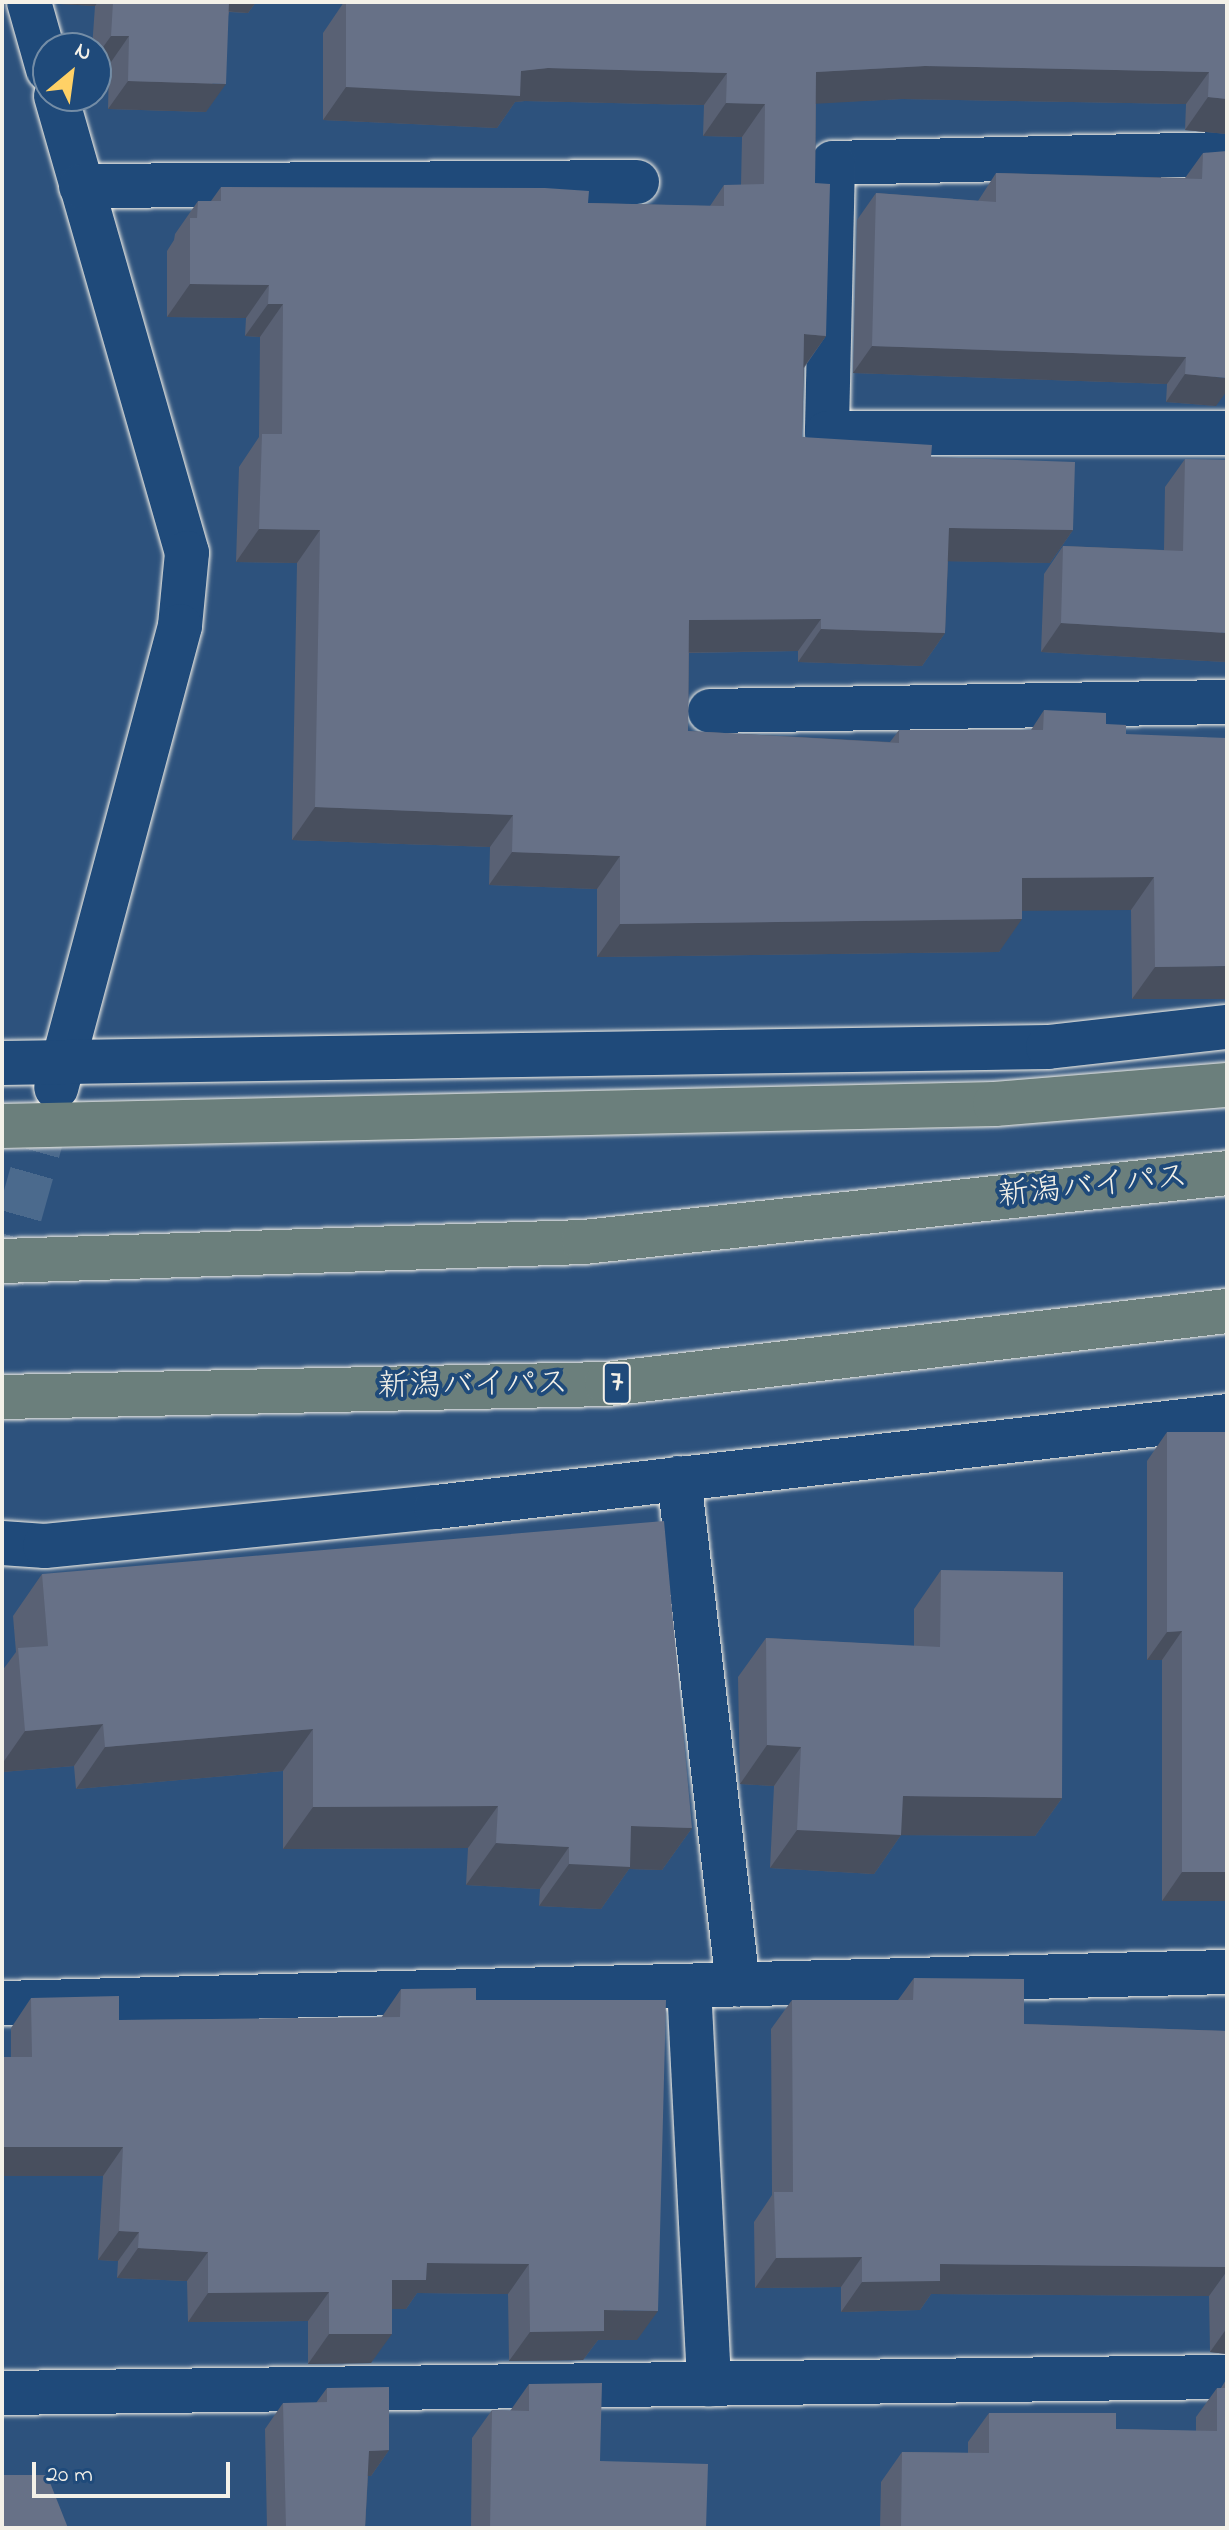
<!DOCTYPE html>
<html>
<head>
<meta charset="utf-8">
<style>
	body { margin:0 }
	#map { position:relative; width:1229px; height:2530px; overflow:hidden; background:#2d527d; font-family:"Indie Flower","Klee One",sans-serif }
	div>[style] { position:absolute }
	[style*='--x'] { left:calc(var(--x)*1px); top:calc(var(--y)*1px); width:calc(var(--w)*1px); rotate:calc(var(--a)*1deg) }
	.minor-tunnel>* { height:44px; margin-top:-22px; transform-origin:0; background:repeating-linear-gradient(90deg,#4b6a8d 0 44px,transparent 0 66px) }
	.roads { filter:drop-shadow(0 0 2px #f4f1e8) drop-shadow(0 0 2px #f4f1e8) }
	.minor>* { height:44px; margin:-22px; padding:0 22px; transform-origin:22px; border-radius:22px; background:#1f4a7a }
	.highway>* { height:44px; margin:-22px; padding:0 22px; transform-origin:22px; border-radius:22px; background:#6b7f7c }
	.wall>* { inset:0; background:#596174 }
	.shaded-wall>* { inset:0; background:#484f5e }
	.building>* { inset:0; background:#677187 }
	span { translate:-50% -50%; white-space:nowrap; text-align:center; line-height:1.15; -webkit-text-stroke:8px #1f4a7a; paint-order:stroke }
	.shield-label span { padding:2px 6px; background:#1f4a7a; border:2px solid; border-radius:6px; -webkit-text-stroke-width:0 }
	.shield-label { font-size:30px; color:#f4f1e8; font-weight:700 }
	.street-label { font-size:32px; color:#f4f1e8 }
	.frame { position:absolute; inset:0; border:4px solid #f4f1e8; pointer-events:none }
	.north { position:absolute; left:32px; top:32px; width:80px; height:80px; box-sizing:border-box; background:#1f4a7a; border:2px solid #748da6; border-radius:50%; rotate:29deg; font-size:22px; font-weight:700; line-height:32px; text-align:center; color:#f4f1e8 }
	.north::after { content:''; display:block; margin:auto; width:28px; height:36px; background:#ffd166; clip-path:polygon(50% 0,100% 100%,50% 72%,0 100%) }
	.scale { position:absolute; left:32px; top:2462px; width:198px; height:36px; box-sizing:border-box; border:4px solid #f4f1e8; border-top:0; padding-left:10px; font-size:24px; line-height:28px; white-space:nowrap; color:#f4f1e8; -webkit-text-stroke:6px #1f4a7a; paint-order:stroke }
</style>
</head>
<body>
<div id="map">
	<div class="minor-tunnel">
		<div style="--x:2;--y:1279;--w:195;--a:-74.3"></div>
	</div>
	<div class="roads">
		<div class="minor">
			<div style="--x:29;--y:2;--w:70;--a:74.2"></div>
			<div style="--x:56;--y:96;--w:475;--a:74"></div>
			<div style="--x:187;--y:553;--w:73;--a:95.5"></div>
			<div style="--x:180;--y:626;--w:478;--a:105"></div>
			<div style="--x:1227;--y:154;--w:394;--a:178.7"></div>
			<div style="--x:833;--y:163;--w:270;--a:91.3"></div>
			<div style="--x:827;--y:433;--w:400;--a:0"></div>
			<div style="--x:81;--y:186;--w:556;--a:-0.41"></div>
			<div style="--x:710;--y:711;--w:517;--a:-1"></div>
			<div style="--x:2;--y:1063;--w:1046;--a:-0.88"></div>
			<div style="--x:1048;--y:1047;--w:180;--a:-6.4"></div>
			<div style="--x:679;--y:1478;--w:510;--a:83.36"></div>
			<div style="--x:2;--y:1543;--w:43;--a:4"></div>
			<div style="--x:45;--y:1546;--w:393;--a:-5.7"></div>
			<div style="--x:436;--y:1507;--w:796;--a:-6.56"></div>
			<div style="--x:689;--y:1986;--w:399;--a:87.1"></div>
			<div style="--x:2;--y:2003;--w:1225;--a:-1.45"></div>
			<div style="--x:2;--y:2393;--w:1225;--a:-0.75"></div>
		</div>
		<div class="highway">
			<div style="--x:2;--y:1126;--w:993;--a:-1.27"></div>
			<div style="--x:995;--y:1104;--w:233;--a:-4.7"></div>
			<div style="--x:2;--y:1261;--w:582;--a:-1.87"></div>
			<div style="--x:584;--y:1242;--w:647;--a:-6.12"></div>
			<div style="--x:2;--y:1397;--w:605;--a:-1.23"></div>
			<div style="--x:607;--y:1384;--w:624;--a:-6.72"></div>
		</div>
	</div>
	<div class="wall">
		<div style="clip-path:polygon(60px 2px,256px 2px,248px 13px,229px 12px,206px 112px,108px 109px,109px 65px,96px 64px,96px 48px,92px 48px,95px 6px,60px 4px)"></div>
		<div style="clip-path:polygon(344px 2px,1227px 2px,1227px 134px,1185px 130px,1186px 104px,902px 99px,816px 103px,815px 183px,826px 336px,804px 368px,802px 437px,931px 457px,1073px 530px,1050px 563px,948px 561px,945px 633px,922px 666px,798px 662px,798px 651px,689px 653px,688px 731px,890px 742px,899px 730px,1031px 730px,1044px 710px,1106px 724px,1126px 734px,1227px 999px,1132px 999px,1131px 910px,1022px 910px,999px 952px,597px 957px,597px 889px,489px 885px,490px 847px,292px 840px,297px 563px,236px 562px,239px 467px,259px 437px,260px 337px,245px 336px,246px 318px,167px 317px,167px 251px,174px 240px,175px 234px,198px 201px,211px 201px,221px 187px,588px 203px,710px 206px,724px 185px,741px 185px,742px 137px,703px 136px,704px 105px,525px 101px,515px 102px,497px 128px,323px 120px,323px 33px)"></div>
		<div style="clip-path:polygon(1203px 153px,1216px 406px,1166px 402px,1167px 384px,853px 373px,857px 220px,876px 193px,978px 201px,996px 173px,1185px 178px)"></div>
		<div style="clip-path:polygon(1185px 459px,1227px 662px,1041px 652px,1044px 574px,1063px 546px,1164px 550px,1165px 487px)"></div>
		<div style="clip-path:polygon(1167px 1432px,1227px 1901px,1162px 1901px,1162px 1660px,1147px 1660px,1147px 1461px)"></div>
		<div style="clip-path:polygon(941px 1570px,1062px 1798px,1035px 1836px,901px 1835px,874px 1874px,770px 1868px,774px 1786px,740px 1784px,738px 1677px,766px 1638px,914px 1646px,914px 1609px)"></div>
		<div style="clip-path:polygon(42px 1574px,692px 1828px,662px 1870px,629px 1869px,601px 1909px,539px 1906px,540px 1889px,466px 1885px,468px 1848px,283px 1849px,283px 1771px,76px 1789px,74px 1766px,2px 1772px,2px 1671px,16px 1652px,13px 1616px)"></div>
		<div style="clip-path:polygon(914px 1978px,1024px 2024px,1227px 2031px,1227px 2354px,1210px 2352px,1209px 2296px,931px 2294px,920px 2310px,841px 2312px,841px 2287px,755px 2288px,754px 2222px,772px 2195px,771px 2029px,792px 2000px,898px 2000px)"></div>
		<div style="clip-path:polygon(401px 1989px,476px 2000px,637px 2340px,598px 2340px,583px 2360px,509px 2361px,508px 2294px,417px 2293px,406px 2309px,392px 2309px,371px 2363px,308px 2364px,308px 2321px,188px 2322px,187px 2281px,117px 2278px,118px 2261px,98px 2260px,103px 2176px,2px 2176px,2px 2057px,11px 2057px,11px 2028px,31px 1998px,119px 2020px,381px 2018px)"></div>
		<div style="clip-path:polygon(1227px 2378px,1227px 2528px,880px 2528px,881px 2482px,902px 2452px,968px 2453px,968px 2442px,989px 2413px,1116px 2429px,1196px 2431px,1196px 2417px,1217px 2388px,1221px 2388px)"></div>
		<div style="clip-path:polygon(529px 2384px,600px 2461px,706px 2528px,471px 2528px,472px 2438px,492px 2410px,510px 2411px)"></div>
		<div style="clip-path:polygon(327px 2388px,389px 2450px,371px 2476px,368px 2476px,365px 2528px,267px 2528px,265px 2429px,283px 2403px,316px 2403px)"></div>
	</div>
	<div class="shaded-wall">
		<div style="clip-path:polygon(61px 2px,98px 2px,95px 6px,60px 4px)"></div>
		<div style="clip-path:polygon(216px 2px,256px 2px,248px 13px,210px 10px)"></div>
		<div style="clip-path:polygon(111px 36px,129px 36px,109px 65px,96px 64px,96px 57px)"></div>
		<div style="clip-path:polygon(925px 66px,1209px 72px,1186px 104px,902px 99px,793px 105px,816px 72px)"></div>
		<div style="clip-path:polygon(548px 68px,727px 73px,704px 105px,525px 101px,515px 102px,497px 128px,323px 120px,346px 87px)"></div>
		<div style="clip-path:polygon(128px 81px,226px 84px,206px 112px,108px 109px)"></div>
		<div style="clip-path:polygon(1208px 97px,1227px 99px,1227px 134px,1185px 130px)"></div>
		<div style="clip-path:polygon(726px 103px,765px 104px,742px 137px,703px 136px)"></div>
		<div style="clip-path:polygon(190px 284px,269px 285px,246px 318px,167px 317px)"></div>
		<div style="clip-path:polygon(268px 304px,283px 304px,260px 337px,245px 336px)"></div>
		<div style="clip-path:polygon(804px 334px,826px 336px,803px 368px)"></div>
		<div style="clip-path:polygon(872px 346px,1186px 357px,1167px 384px,853px 373px)"></div>
		<div style="clip-path:polygon(1185px 374px,1227px 378px,1227px 391px,1216px 406px,1166px 402px)"></div>
		<div style="clip-path:polygon(949px 528px,1073px 530px,1050px 563px,926px 561px)"></div>
		<div style="clip-path:polygon(259px 529px,320px 530px,297px 563px,236px 562px)"></div>
		<div style="clip-path:polygon(821px 619px,798px 651px,666px 653px,689px 620px)"></div>
		<div style="clip-path:polygon(1061px 623px,1227px 633px,1227px 662px,1041px 652px)"></div>
		<div style="clip-path:polygon(821px 629px,945px 633px,922px 666px,798px 662px)"></div>
		<div style="clip-path:polygon(315px 807px,513px 815px,490px 847px,292px 840px)"></div>
		<div style="clip-path:polygon(512px 852px,620px 856px,597px 889px,489px 885px)"></div>
		<div style="clip-path:polygon(1154px 877px,1131px 910px,999px 911px,1022px 878px)"></div>
		<div style="clip-path:polygon(1022px 919px,999px 952px,597px 957px,620px 924px)"></div>
		<div style="clip-path:polygon(1227px 966px,1227px 999px,1132px 999px,1155px 967px)"></div>
		<div style="clip-path:polygon(1182px 1631px,1162px 1660px,1147px 1660px,1167px 1632px)"></div>
		<div style="clip-path:polygon(103px 1724px,74px 1766px,2px 1772px,2px 1764px,25px 1731px)"></div>
		<div style="clip-path:polygon(313px 1729px,283px 1771px,76px 1789px,105px 1747px)"></div>
		<div style="clip-path:polygon(767px 1745px,801px 1747px,774px 1786px,740px 1784px)"></div>
		<div style="clip-path:polygon(903px 1796px,1062px 1798px,1035px 1836px,895px 1835px,901px 1835px,874px 1874px,770px 1868px,797px 1830px)"></div>
		<div style="clip-path:polygon(498px 1806px,468px 1848px,283px 1849px,313px 1807px)"></div>
		<div style="clip-path:polygon(631px 1826px,692px 1828px,662px 1870px,629px 1869px,601px 1909px,539px 1906px,569px 1864px)"></div>
		<div style="clip-path:polygon(496px 1843px,569px 1847px,540px 1889px,466px 1885px)"></div>
		<div style="clip-path:polygon(1182px 1872px,1227px 1872px,1227px 1901px,1162px 1901px)"></div>
		<div style="clip-path:polygon(2px 2147px,123px 2147px,103px 2176px,2px 2176px)"></div>
		<div style="clip-path:polygon(119px 2231px,139px 2232px,118px 2261px,98px 2260px)"></div>
		<div style="clip-path:polygon(138px 2248px,208px 2252px,187px 2281px,117px 2278px)"></div>
		<div style="clip-path:polygon(862px 2257px,841px 2287px,755px 2288px,776px 2258px)"></div>
		<div style="clip-path:polygon(427px 2263px,529px 2264px,508px 2294px,417px 2293px,406px 2309px,371px 2309px,392px 2280px)"></div>
		<div style="clip-path:polygon(940px 2264px,1227px 2267px,1227px 2271px,1209px 2296px,931px 2294px,920px 2310px,841px 2312px,862px 2282px)"></div>
		<div style="clip-path:polygon(329px 2292px,308px 2321px,188px 2322px,208px 2293px)"></div>
		<div style="clip-path:polygon(604px 2310px,658px 2311px,637px 2340px,598px 2340px,583px 2360px,509px 2361px,530px 2332px)"></div>
		<div style="clip-path:polygon(1227px 2328px,1227px 2354px,1210px 2352px)"></div>
		<div style="clip-path:polygon(329px 2334px,392px 2334px,371px 2363px,308px 2364px)"></div>
		<div style="clip-path:polygon(389px 2450px,371px 2476px,351px 2476px,369px 2451px)"></div>
	</div>
	<div class="building">
		<div style="clip-path:polygon(113px 2px,229px 2px,226px 84px,128px 81px,129px 36px,111px 36px)"></div>
		<div style="clip-path:polygon(346px 2px,1227px 2px,1227px 99px,1208px 97px,1209px 72px,925px 66px,816px 72px,815px 183px,830px 184px,826px 336px,804px 334px,802px 437px,932px 445px,931px 457px,1075px 462px,1073px 530px,949px 528px,945px 633px,821px 629px,821px 619px,689px 620px,688px 731px,899px 743px,899px 730px,1043px 730px,1044px 710px,1106px 713px,1106px 724px,1126px 725px,1126px 734px,1227px 738px,1227px 966px,1155px 967px,1154px 877px,1022px 878px,1022px 919px,620px 924px,620px 856px,512px 852px,513px 815px,315px 807px,320px 530px,259px 529px,262px 434px,282px 434px,283px 304px,268px 304px,269px 285px,190px 284px,190px 218px,197px 218px,198px 201px,221px 201px,221px 187px,545px 188px,589px 191px,588px 203px,724px 206px,724px 185px,764px 184px,765px 104px,726px 103px,727px 73px,548px 68px,521px 71px,520px 96px,346px 87px)"></div>
		<div style="clip-path:polygon(1227px 151px,1227px 378px,1185px 374px,1186px 357px,872px 346px,876px 193px,996px 202px,996px 173px,1202px 179px,1203px 153px)"></div>
		<div style="clip-path:polygon(1185px 459px,1227px 460px,1227px 633px,1061px 623px,1063px 546px,1183px 551px)"></div>
		<div style="clip-path:polygon(1167px 1432px,1227px 1432px,1227px 1872px,1182px 1872px,1182px 1631px,1167px 1632px)"></div>
		<div style="clip-path:polygon(664px 1521px,692px 1828px,631px 1826px,630px 1867px,569px 1864px,569px 1847px,496px 1843px,498px 1806px,313px 1807px,313px 1729px,105px 1747px,103px 1724px,25px 1731px,18px 1648px,48px 1646px,42px 1574px)"></div>
		<div style="clip-path:polygon(941px 1570px,1063px 1572px,1062px 1798px,903px 1796px,901px 1835px,797px 1830px,801px 1747px,767px 1745px,766px 1638px,940px 1647px)"></div>
		<div style="clip-path:polygon(914px 1978px,1024px 1979px,1024px 2024px,1227px 2031px,1227px 2267px,940px 2264px,940px 2281px,862px 2282px,862px 2257px,776px 2258px,774px 2192px,793px 2192px,792px 2000px,913px 2000px)"></div>
		<div style="clip-path:polygon(476px 1988px,476px 2000px,666px 2000px,658px 2311px,604px 2310px,604px 2331px,530px 2332px,529px 2264px,427px 2263px,426px 2280px,392px 2280px,392px 2334px,329px 2334px,329px 2292px,208px 2293px,208px 2252px,138px 2248px,139px 2232px,119px 2231px,123px 2147px,2px 2147px,2px 2057px,32px 2057px,31px 1998px,119px 1996px,119px 2020px,400px 2017px,401px 1989px)"></div>
		<div style="clip-path:polygon(602px 2383px,600px 2461px,708px 2464px,706px 2528px,490px 2528px,492px 2410px,529px 2411px,529px 2384px)"></div>
		<div style="clip-path:polygon(389px 2387px,389px 2450px,369px 2451px,365px 2528px,286px 2528px,283px 2403px,327px 2402px,327px 2388px)"></div>
		<div style="clip-path:polygon(1217px 2388px,1227px 2388px,1227px 2528px,901px 2528px,902px 2452px,989px 2453px,989px 2413px,1116px 2413px,1116px 2429px,1217px 2431px)"></div>
		<div style="clip-path:polygon(2px 2475px,47px 2475px,68px 2528px,2px 2528px)"></div>
	</div>
	<div class="shield-label">
		<span style="left:617px;top:1383px">7</span>
	</div>
	<div class="street-label">
		<span style="left:1093px;top:1188px;rotate:-6deg">新潟バイパス</span>
		<span style="left:473px;top:1387px;rotate:-1deg">新潟バイパス</span>
	</div>
	<div class="frame"></div>
	<div class="north">N</div>
	<div class="scale">20 m</div>
</div>
</body>
</html>
